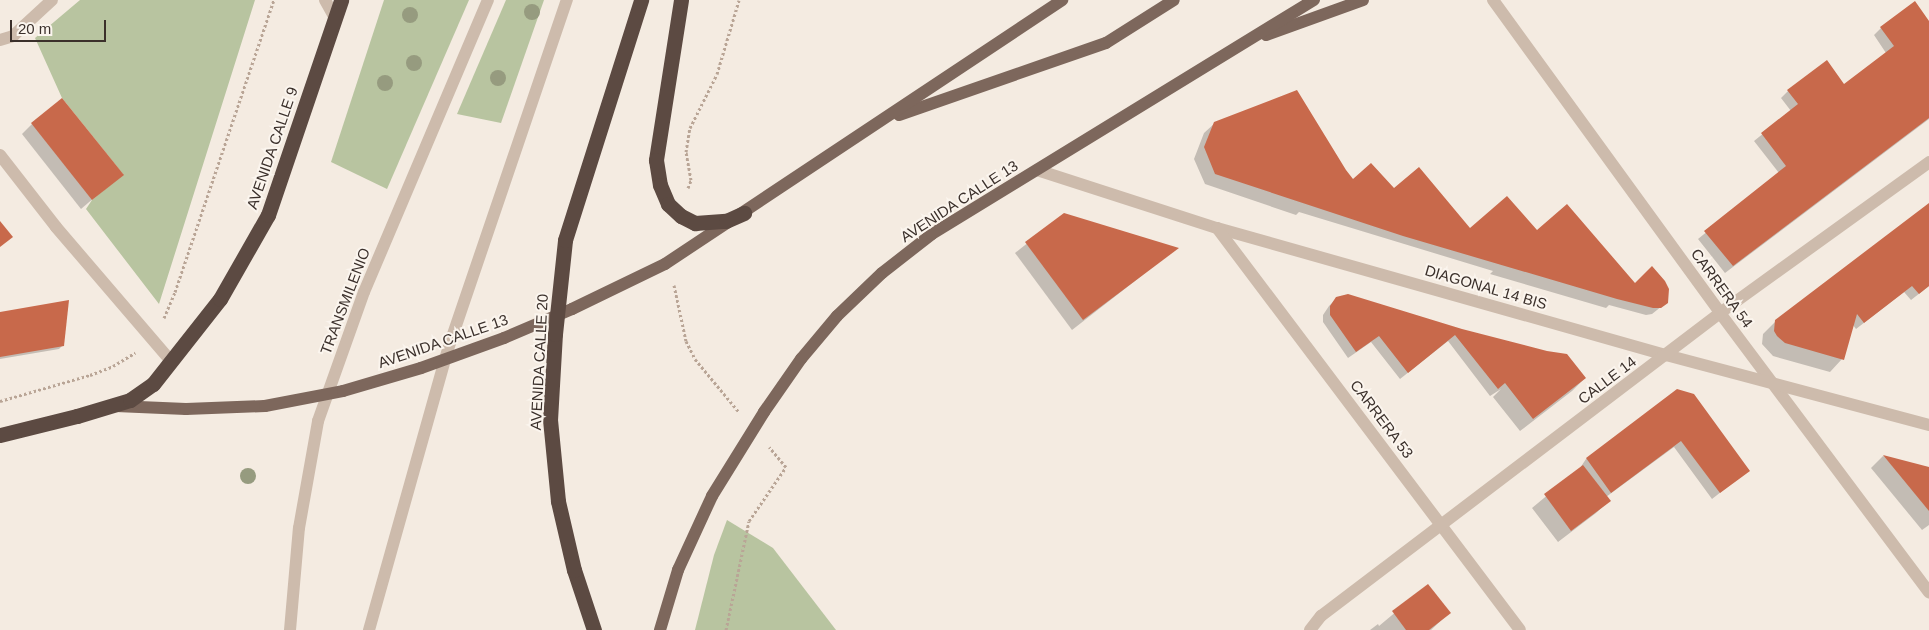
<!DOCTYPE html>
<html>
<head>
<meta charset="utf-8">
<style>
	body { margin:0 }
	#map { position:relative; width:1929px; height:630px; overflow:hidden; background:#f4ebe1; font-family:Arial,sans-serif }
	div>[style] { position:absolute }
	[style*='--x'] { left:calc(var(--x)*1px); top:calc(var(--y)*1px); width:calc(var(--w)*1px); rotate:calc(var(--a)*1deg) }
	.green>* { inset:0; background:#b8c4a0 }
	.shadow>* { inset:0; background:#0003 }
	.building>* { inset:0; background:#c8694b }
	.path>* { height:3px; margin-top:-1.5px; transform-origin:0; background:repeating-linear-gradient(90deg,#b9a596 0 2.5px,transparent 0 5px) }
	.lane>* { height:12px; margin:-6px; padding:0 6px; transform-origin:6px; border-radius:6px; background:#cdbbac }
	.street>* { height:12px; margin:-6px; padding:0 6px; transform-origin:6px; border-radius:6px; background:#cdbbac }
	.primary>* { height:12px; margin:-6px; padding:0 6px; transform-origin:6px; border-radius:6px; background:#7d675c }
	.highway>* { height:15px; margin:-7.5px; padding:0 7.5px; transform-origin:7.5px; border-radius:7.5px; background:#5c4a42 }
	.trees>* { width:16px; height:16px; margin:-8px; border-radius:50%; background:#969b7f }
	span { translate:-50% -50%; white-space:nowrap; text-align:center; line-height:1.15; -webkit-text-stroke:4px #fbf5ee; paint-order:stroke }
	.street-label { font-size:15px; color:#3b302b }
	.scale { position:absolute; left:10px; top:20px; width:96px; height:22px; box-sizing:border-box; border:2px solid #3b302b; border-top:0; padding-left:6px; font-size:15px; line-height:18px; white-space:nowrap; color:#3b302b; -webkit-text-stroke:4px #fbf5ee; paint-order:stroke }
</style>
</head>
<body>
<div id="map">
	<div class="green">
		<div style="clip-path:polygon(80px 0,255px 0,159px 304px,86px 209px,92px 200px,123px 174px,62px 98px,35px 38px)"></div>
		<div style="clip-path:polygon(384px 0,469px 0,387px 189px,331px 162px)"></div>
		<div style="clip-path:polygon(506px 0,544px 0,501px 123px,457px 114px)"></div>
		<div style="clip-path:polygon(727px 520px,773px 548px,836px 630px,695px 630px,714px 555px)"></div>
	</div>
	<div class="shadow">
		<div style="clip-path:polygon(1929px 23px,1929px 119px,1725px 273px,1698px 239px,1779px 173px,1754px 141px,1791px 111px,1781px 98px,1788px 91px,1844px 85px,1886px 53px,1874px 35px,1881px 28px)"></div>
		<div style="clip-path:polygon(1215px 123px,1345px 171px,1353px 181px,1394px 190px,1470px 229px,1535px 230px,1667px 302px,1652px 314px,1646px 315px,1609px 305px,1606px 308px,1490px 274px,1493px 271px,1299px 212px,1296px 215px,1205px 184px,1194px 159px,1204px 133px)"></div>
		<div style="clip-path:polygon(32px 124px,122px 174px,81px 209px,22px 134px)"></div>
		<div style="clip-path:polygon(1929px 204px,1929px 286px,1911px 300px,1904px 292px,1856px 329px,1853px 325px,1842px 359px,1830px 372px,1773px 356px,1762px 344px,1763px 334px,1776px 321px)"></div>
		<div style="clip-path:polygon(1064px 214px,1176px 249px,1072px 330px,1015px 253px)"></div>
		<div style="clip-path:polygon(1348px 296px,1585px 378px,1572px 391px,1520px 431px,1493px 397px,1501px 389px,1490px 396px,1448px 341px,1400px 379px,1371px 342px,1348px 358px,1323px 322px,1323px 315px,1329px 306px,1336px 299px)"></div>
		<div style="clip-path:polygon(0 313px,63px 345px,59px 349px,0 359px)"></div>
		<div style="clip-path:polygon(1677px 391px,1749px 470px,1712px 499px,1674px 447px,1606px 497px,1609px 501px,1596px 513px,1558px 542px,1532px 508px,1580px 468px,1586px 459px)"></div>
		<div style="clip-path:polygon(1883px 456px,1929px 468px,1929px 525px,1922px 530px,1871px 468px)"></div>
		<div style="clip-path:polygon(1428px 585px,1449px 613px,1431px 630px,1370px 630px,1378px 624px,1379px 626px)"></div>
	</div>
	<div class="building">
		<div style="clip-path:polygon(1915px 1px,1929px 21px,1929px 118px,1733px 266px,1704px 231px,1786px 166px,1761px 133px,1798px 104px,1787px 90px,1827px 60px,1844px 84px,1894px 46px,1880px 27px)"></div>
		<div style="clip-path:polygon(1297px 90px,1346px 170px,1353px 179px,1371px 163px,1394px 188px,1419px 167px,1470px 228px,1507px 196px,1537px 230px,1567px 204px,1635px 283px,1652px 266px,1665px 281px,1669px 289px,1668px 303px,1661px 308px,1653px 308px,1617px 299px,1403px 236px,1215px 174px,1204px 147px,1214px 122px)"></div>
		<div style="clip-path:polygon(62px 98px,124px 175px,92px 200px,31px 123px)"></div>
		<div style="clip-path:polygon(1929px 203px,1929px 286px,1919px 294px,1912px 286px,1864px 323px,1857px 314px,1844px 360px,1785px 343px,1777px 336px,1774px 331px,1775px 320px)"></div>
		<div style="clip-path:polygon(1064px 213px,1179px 248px,1083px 320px,1025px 242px)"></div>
		<div style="clip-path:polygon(0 221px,13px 237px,0 247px)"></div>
		<div style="clip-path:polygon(1348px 294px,1462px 329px,1547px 351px,1567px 354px,1586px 378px,1533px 419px,1505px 383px,1498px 389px,1455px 335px,1408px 373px,1379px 336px,1356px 352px,1330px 315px,1330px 306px,1336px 297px)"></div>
		<div style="clip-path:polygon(69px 300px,64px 346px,0 357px,0 312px)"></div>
		<div style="clip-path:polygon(1677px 389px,1694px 394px,1750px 471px,1720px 493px,1681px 441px,1611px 493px,1586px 458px)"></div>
		<div style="clip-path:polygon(1883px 455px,1929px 467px,1929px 511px)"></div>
		<div style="clip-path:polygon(1583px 465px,1611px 501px,1571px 531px,1544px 494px)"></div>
		<div style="clip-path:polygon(1428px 584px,1451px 613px,1429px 630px,1406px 630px,1392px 611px)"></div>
	</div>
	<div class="path">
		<div style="--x:688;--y:188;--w:9;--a:-69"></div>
		<div style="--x:691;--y:180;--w:28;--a:-100"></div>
		<div style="--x:686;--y:152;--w:24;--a:-81"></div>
		<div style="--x:690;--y:128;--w:60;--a:-63.4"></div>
		<div style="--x:717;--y:74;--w:77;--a:-73.4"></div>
		<div style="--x:674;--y:285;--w:57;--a:77.9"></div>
		<div style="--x:686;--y:341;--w:20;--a:63"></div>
		<div style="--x:695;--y:359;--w:69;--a:50.3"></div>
		<div style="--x:164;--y:318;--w:28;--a:-67"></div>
		<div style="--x:175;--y:292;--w:308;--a:-71.3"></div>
		<div style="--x:0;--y:401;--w:94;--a:-16.1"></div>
		<div style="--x:90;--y:375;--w:25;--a:-21"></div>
		<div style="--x:113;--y:366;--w:26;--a:-31"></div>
		<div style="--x:726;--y:630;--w:111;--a:-78.1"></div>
		<div style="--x:749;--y:521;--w:65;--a:-55.6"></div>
		<div style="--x:786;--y:467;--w:26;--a:-130"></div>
	</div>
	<div class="lane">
		<div style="--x:325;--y:0;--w:21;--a:61"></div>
		<div style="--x:0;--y:40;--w:14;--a:-17"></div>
		<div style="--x:13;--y:36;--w:53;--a:-42.7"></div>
		<div style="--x:0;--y:155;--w:91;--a:52.1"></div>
		<div style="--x:56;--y:227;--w:177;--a:49.4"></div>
		<div style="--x:290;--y:630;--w:102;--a:-85"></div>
		<div style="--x:299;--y:528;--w:109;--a:-79.9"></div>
		<div style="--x:318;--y:421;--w:137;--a:-70.4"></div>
		<div style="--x:364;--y:292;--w:317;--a:-67"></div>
		<div style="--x:369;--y:630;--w:292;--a:-74.3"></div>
		<div style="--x:448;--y:349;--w:369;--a:-71.2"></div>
	</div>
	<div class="street">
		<div style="--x:1493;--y:0;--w:387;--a:54"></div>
		<div style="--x:1720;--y:313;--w:349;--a:53.2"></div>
		<div style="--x:1037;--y:170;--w:189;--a:17.9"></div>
		<div style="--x:1217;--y:228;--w:467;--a:15.8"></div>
		<div style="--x:1666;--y:355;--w:272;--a:14.9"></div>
		<div style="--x:1217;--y:228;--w:503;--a:52.99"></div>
		<div style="--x:1310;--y:630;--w:18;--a:-52"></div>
		<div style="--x:1321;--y:616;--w:501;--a:-37.21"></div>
		<div style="--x:1720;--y:313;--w:258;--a:-35.8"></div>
	</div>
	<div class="primary">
		<div style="--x:1266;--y:35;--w:103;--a:-19.8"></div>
		<div style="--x:899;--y:115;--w:219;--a:-19.2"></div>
		<div style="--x:1106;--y:43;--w:80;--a:-32.3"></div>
		<div style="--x:116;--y:406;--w:70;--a:2.5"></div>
		<div style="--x:186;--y:409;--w:79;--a:-2.2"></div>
		<div style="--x:265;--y:406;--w:79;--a:-10.9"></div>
		<div style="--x:343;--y:391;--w:81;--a:-16.4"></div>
		<div style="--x:421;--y:368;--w:88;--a:-19.9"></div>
		<div style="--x:504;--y:338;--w:74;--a:-23.1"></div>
		<div style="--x:572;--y:309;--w:103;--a:-25.8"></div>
		<div style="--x:665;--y:264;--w:477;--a:-33.6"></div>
		<div style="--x:660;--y:630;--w:63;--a:-73.3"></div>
		<div style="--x:678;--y:570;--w:81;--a:-65.3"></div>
		<div style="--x:712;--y:496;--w:99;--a:-58.2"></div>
		<div style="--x:764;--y:412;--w:65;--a:-55.1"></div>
		<div style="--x:801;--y:359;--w:56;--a:-50.1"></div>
		<div style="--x:837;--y:316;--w:62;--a:-43.7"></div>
		<div style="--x:882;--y:273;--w:63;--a:-38"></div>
		<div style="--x:932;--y:234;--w:448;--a:-31.5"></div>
	</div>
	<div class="highway">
		<div style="--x:681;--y:0;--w:162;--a:98.9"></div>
		<div style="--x:656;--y:160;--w:25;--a:81"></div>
		<div style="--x:660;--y:185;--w:21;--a:67"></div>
		<div style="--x:668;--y:204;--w:18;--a:43"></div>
		<div style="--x:681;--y:216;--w:16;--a:27"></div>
		<div style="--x:695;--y:223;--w:31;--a:-4"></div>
		<div style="--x:726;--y:221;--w:20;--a:-24"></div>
		<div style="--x:0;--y:435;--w:79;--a:-13.9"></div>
		<div style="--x:77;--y:416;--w:55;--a:-16.8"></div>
		<div style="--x:130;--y:400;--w:28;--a:-35"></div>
		<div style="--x:153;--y:384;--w:108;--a:-51.8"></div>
		<div style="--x:220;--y:299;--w:97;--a:-60.3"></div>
		<div style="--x:268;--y:215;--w:227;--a:-71.2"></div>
		<div style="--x:594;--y:630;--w:63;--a:-108.4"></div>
		<div style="--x:574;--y:570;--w:71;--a:-103.1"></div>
		<div style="--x:558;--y:501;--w:81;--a:-95.6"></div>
		<div style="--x:550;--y:420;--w:86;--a:-86.7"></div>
		<div style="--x:555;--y:334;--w:95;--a:-83.9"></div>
		<div style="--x:565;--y:240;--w:252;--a:-72.4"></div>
	</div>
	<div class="trees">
		<div style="left:532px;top:12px"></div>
		<div style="left:410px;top:15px"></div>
		<div style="left:414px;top:63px"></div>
		<div style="left:498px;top:78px"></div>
		<div style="left:385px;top:83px"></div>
		<div style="left:248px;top:476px"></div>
	</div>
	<div class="street-label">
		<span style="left:272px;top:148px;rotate:-71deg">AVENIDA CALLE 9</span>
		<span style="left:959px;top:201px;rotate:-33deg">AVENIDA CALLE 13</span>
		<span style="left:1486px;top:287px;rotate:16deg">DIAGONAL 14 BIS</span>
		<span style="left:1722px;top:288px;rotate:54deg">CARRERA 54</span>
		<span style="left:345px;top:301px;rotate:-69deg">TRANSMILENIO</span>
		<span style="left:443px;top:341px;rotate:-19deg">AVENIDA CALLE 13</span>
		<span style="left:539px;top:362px;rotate:-87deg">AVENIDA CALLE 20</span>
		<span style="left:1607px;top:380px;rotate:-37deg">CALLE 14</span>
		<span style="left:1382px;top:419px;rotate:53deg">CARRERA 53</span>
	</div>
	<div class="scale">20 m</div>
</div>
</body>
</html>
